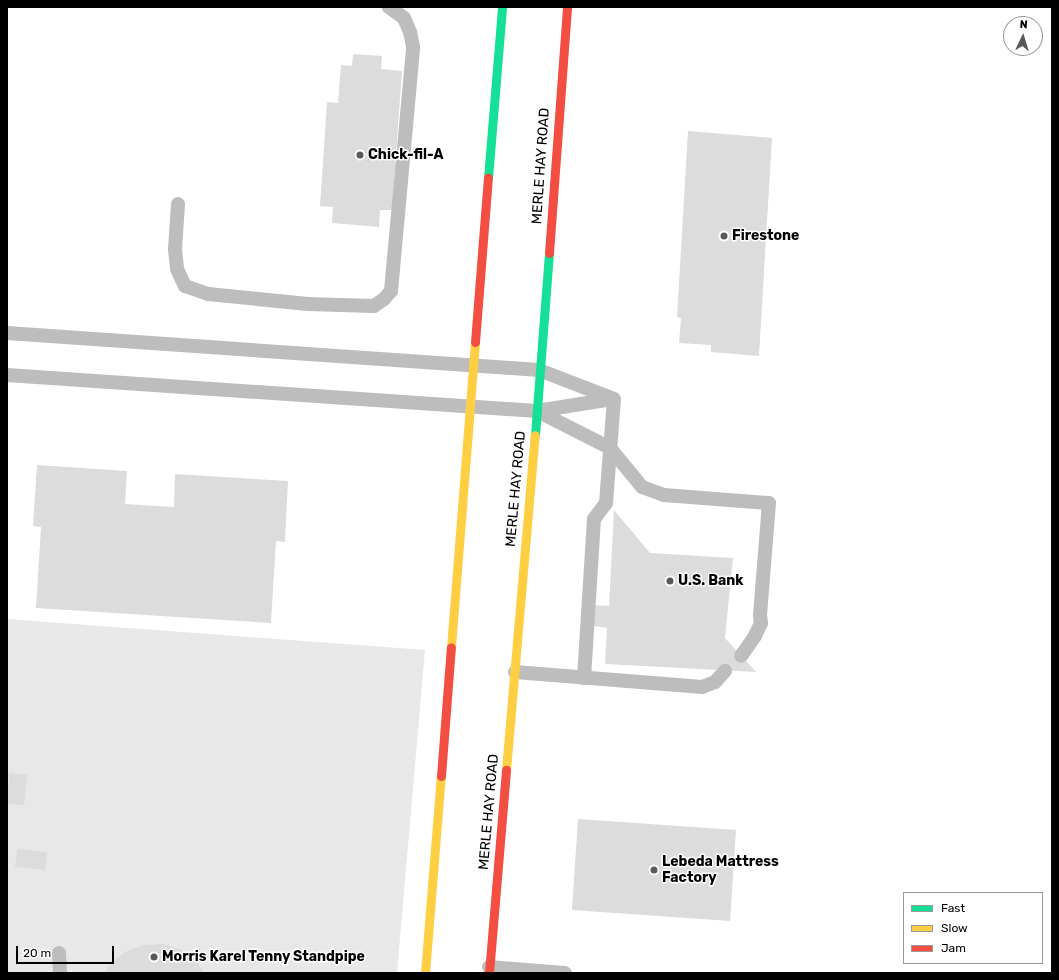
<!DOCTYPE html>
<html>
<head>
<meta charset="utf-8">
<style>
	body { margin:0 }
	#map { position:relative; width:1059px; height:980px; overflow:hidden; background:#fff; font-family:Rubik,sans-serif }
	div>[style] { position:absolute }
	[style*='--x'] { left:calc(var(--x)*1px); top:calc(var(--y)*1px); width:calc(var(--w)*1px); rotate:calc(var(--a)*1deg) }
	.green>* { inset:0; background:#e8e8e8 }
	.building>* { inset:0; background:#dcdcdc }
	.lane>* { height:14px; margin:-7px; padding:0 7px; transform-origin:7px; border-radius:7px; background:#bdbdbd }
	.fast>* { height:9px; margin:-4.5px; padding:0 4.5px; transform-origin:4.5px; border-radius:4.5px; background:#16e098 }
	.slow>* { height:9px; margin:-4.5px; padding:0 4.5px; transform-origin:4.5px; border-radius:4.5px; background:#ffcf43 }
	.jam>* { height:9px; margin:-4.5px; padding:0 4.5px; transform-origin:4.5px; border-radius:4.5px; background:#f24e42 }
	.dots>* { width:11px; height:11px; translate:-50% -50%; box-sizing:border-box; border:2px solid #fff; border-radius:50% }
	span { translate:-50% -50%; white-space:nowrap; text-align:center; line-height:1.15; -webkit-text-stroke:3px #fff; paint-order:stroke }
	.poi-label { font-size:14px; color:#000; font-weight:700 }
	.left { translate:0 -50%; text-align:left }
	.street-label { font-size:14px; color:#000 }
	.frame { position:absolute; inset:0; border:8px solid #000; pointer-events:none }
	.legend { position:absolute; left:903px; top:892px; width:140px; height:72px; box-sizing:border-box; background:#fff; border:1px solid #999; margin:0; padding:5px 7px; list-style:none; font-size:12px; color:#000 }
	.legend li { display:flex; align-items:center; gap:8px; height:20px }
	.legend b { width:20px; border:1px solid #999 }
	.north { position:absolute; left:1003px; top:16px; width:40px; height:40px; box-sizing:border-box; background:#fff; border:1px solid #999; border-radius:50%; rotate:4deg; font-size:11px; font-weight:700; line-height:16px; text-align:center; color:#000 }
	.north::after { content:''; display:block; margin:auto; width:14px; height:18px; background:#595959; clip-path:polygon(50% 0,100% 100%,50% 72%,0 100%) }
	.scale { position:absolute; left:16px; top:946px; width:98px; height:18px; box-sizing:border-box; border:2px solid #000; border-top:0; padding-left:5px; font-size:12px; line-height:14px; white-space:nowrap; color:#000; -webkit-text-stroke:3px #fff; paint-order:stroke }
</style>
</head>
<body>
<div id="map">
	<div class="green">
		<div style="clip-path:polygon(7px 619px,425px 650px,397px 973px,7px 973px)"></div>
	</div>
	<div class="building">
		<div style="clip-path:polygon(353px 54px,382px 56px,381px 69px,402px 71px,392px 210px,380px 210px,379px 227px,332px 223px,333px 207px,320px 206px,327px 102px,338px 103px,341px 65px,352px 66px)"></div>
		<div style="clip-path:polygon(688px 131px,772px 138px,759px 356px,711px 352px,711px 345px,679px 343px,681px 318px,677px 317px)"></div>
		<div style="clip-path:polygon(37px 465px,127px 471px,125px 504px,174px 507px,175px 474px,288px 481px,285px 542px,276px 541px,271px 623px,36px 608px,41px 527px,33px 526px)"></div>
		<div style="clip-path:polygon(614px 510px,650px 553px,733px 558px,725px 638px,756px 672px,605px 664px,607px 628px,588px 625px,589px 605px,609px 606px)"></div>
		<div style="clip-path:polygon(9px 773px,27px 775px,24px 805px,7px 804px)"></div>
		<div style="clip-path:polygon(578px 819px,736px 830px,730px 921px,572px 910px)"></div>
		<div style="clip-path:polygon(17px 849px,47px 852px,45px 870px,15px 867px)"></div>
		<div style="clip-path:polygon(163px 944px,181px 950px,197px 962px,204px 973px,104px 973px,110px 964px,125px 952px,143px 945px)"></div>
	</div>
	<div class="lane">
		<div style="--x:178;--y:204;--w:45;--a:93.8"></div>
		<div style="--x:175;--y:249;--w:20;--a:84"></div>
		<div style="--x:177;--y:269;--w:19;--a:65"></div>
		<div style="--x:185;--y:286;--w:24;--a:19"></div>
		<div style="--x:208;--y:294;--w:100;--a:5.7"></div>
		<div style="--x:308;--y:304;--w:66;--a:1.7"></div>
		<div style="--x:374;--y:306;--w:12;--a:-35"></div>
		<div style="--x:384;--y:299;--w:11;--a:-49"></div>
		<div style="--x:391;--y:291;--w:245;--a:-84.8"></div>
		<div style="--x:413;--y:47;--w:15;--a:-101"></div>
		<div style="--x:410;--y:32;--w:15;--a:-113"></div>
		<div style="--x:404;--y:18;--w:19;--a:-144"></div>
		<div style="--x:7;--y:333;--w:533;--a:3.98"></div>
		<div style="--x:539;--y:370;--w:80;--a:21.1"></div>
		<div style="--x:7;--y:375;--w:531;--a:3.89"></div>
		<div style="--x:537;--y:411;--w:76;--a:-9.1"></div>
		<div style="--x:537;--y:411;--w:82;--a:26.9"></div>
		<div style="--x:610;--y:448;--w:50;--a:50.6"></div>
		<div style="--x:642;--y:487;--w:23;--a:20"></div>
		<div style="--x:664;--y:495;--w:105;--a:4.4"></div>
		<div style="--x:769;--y:503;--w:112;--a:94.6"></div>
		<div style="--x:760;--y:615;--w:8;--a:83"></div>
		<div style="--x:761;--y:623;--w:14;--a:115"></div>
		<div style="--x:755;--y:636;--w:24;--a:125"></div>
		<div style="--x:515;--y:672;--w:188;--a:4.6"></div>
		<div style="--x:702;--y:687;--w:14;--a:-21"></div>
		<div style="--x:715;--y:682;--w:15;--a:-48"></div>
		<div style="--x:584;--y:678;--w:159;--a:-86.4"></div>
		<div style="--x:594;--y:519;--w:20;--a:-53"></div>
		<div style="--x:606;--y:503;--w:104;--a:-85.6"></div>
		<div style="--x:59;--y:953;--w:20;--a:87"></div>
		<div style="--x:489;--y:967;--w:76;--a:4.5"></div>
	</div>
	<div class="fast">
		<div style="--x:488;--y:178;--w:172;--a:-85.3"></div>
		<div style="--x:535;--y:435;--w:183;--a:-85.6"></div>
	</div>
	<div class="slow">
		<div style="--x:451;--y:647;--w:306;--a:-85.5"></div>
		<div style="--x:506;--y:770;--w:336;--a:-85.1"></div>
		<div style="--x:425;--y:973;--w:198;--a:-85.4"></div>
	</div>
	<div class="jam">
		<div style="--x:549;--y:253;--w:247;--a:-85.8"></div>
		<div style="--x:475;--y:342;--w:165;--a:-85.5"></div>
		<div style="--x:441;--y:776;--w:129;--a:-85.6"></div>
		<div style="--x:489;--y:973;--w:204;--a:-85.2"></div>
	</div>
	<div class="dots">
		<div style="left:360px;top:155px;background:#595959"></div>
		<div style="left:724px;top:236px;background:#595959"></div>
		<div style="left:670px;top:581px;background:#595959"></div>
		<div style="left:654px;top:870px;background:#595959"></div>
		<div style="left:154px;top:957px;background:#595959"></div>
	</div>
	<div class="poi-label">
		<span class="left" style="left:368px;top:155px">Chick-fil-A</span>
		<span class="left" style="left:732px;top:236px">Firestone</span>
		<span class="left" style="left:678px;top:581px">U.S. Bank</span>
		<span class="left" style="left:662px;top:870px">Lebeda Mattress<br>Factory</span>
		<span class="left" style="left:162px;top:957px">Morris Karel Tenny Standpipe</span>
	</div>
	<div class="street-label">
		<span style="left:541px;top:166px;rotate:-86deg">MERLE HAY ROAD</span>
		<span style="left:516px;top:489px;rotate:-85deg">MERLE HAY ROAD</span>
		<span style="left:489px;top:812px;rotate:-85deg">MERLE HAY ROAD</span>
	</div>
	<div class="frame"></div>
	<ul class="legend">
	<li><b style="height:5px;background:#16e098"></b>Fast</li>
	<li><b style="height:5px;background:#ffcf43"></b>Slow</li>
	<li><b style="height:5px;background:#f24e42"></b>Jam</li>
	</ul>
	<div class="north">N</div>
	<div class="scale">20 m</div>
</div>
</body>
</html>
